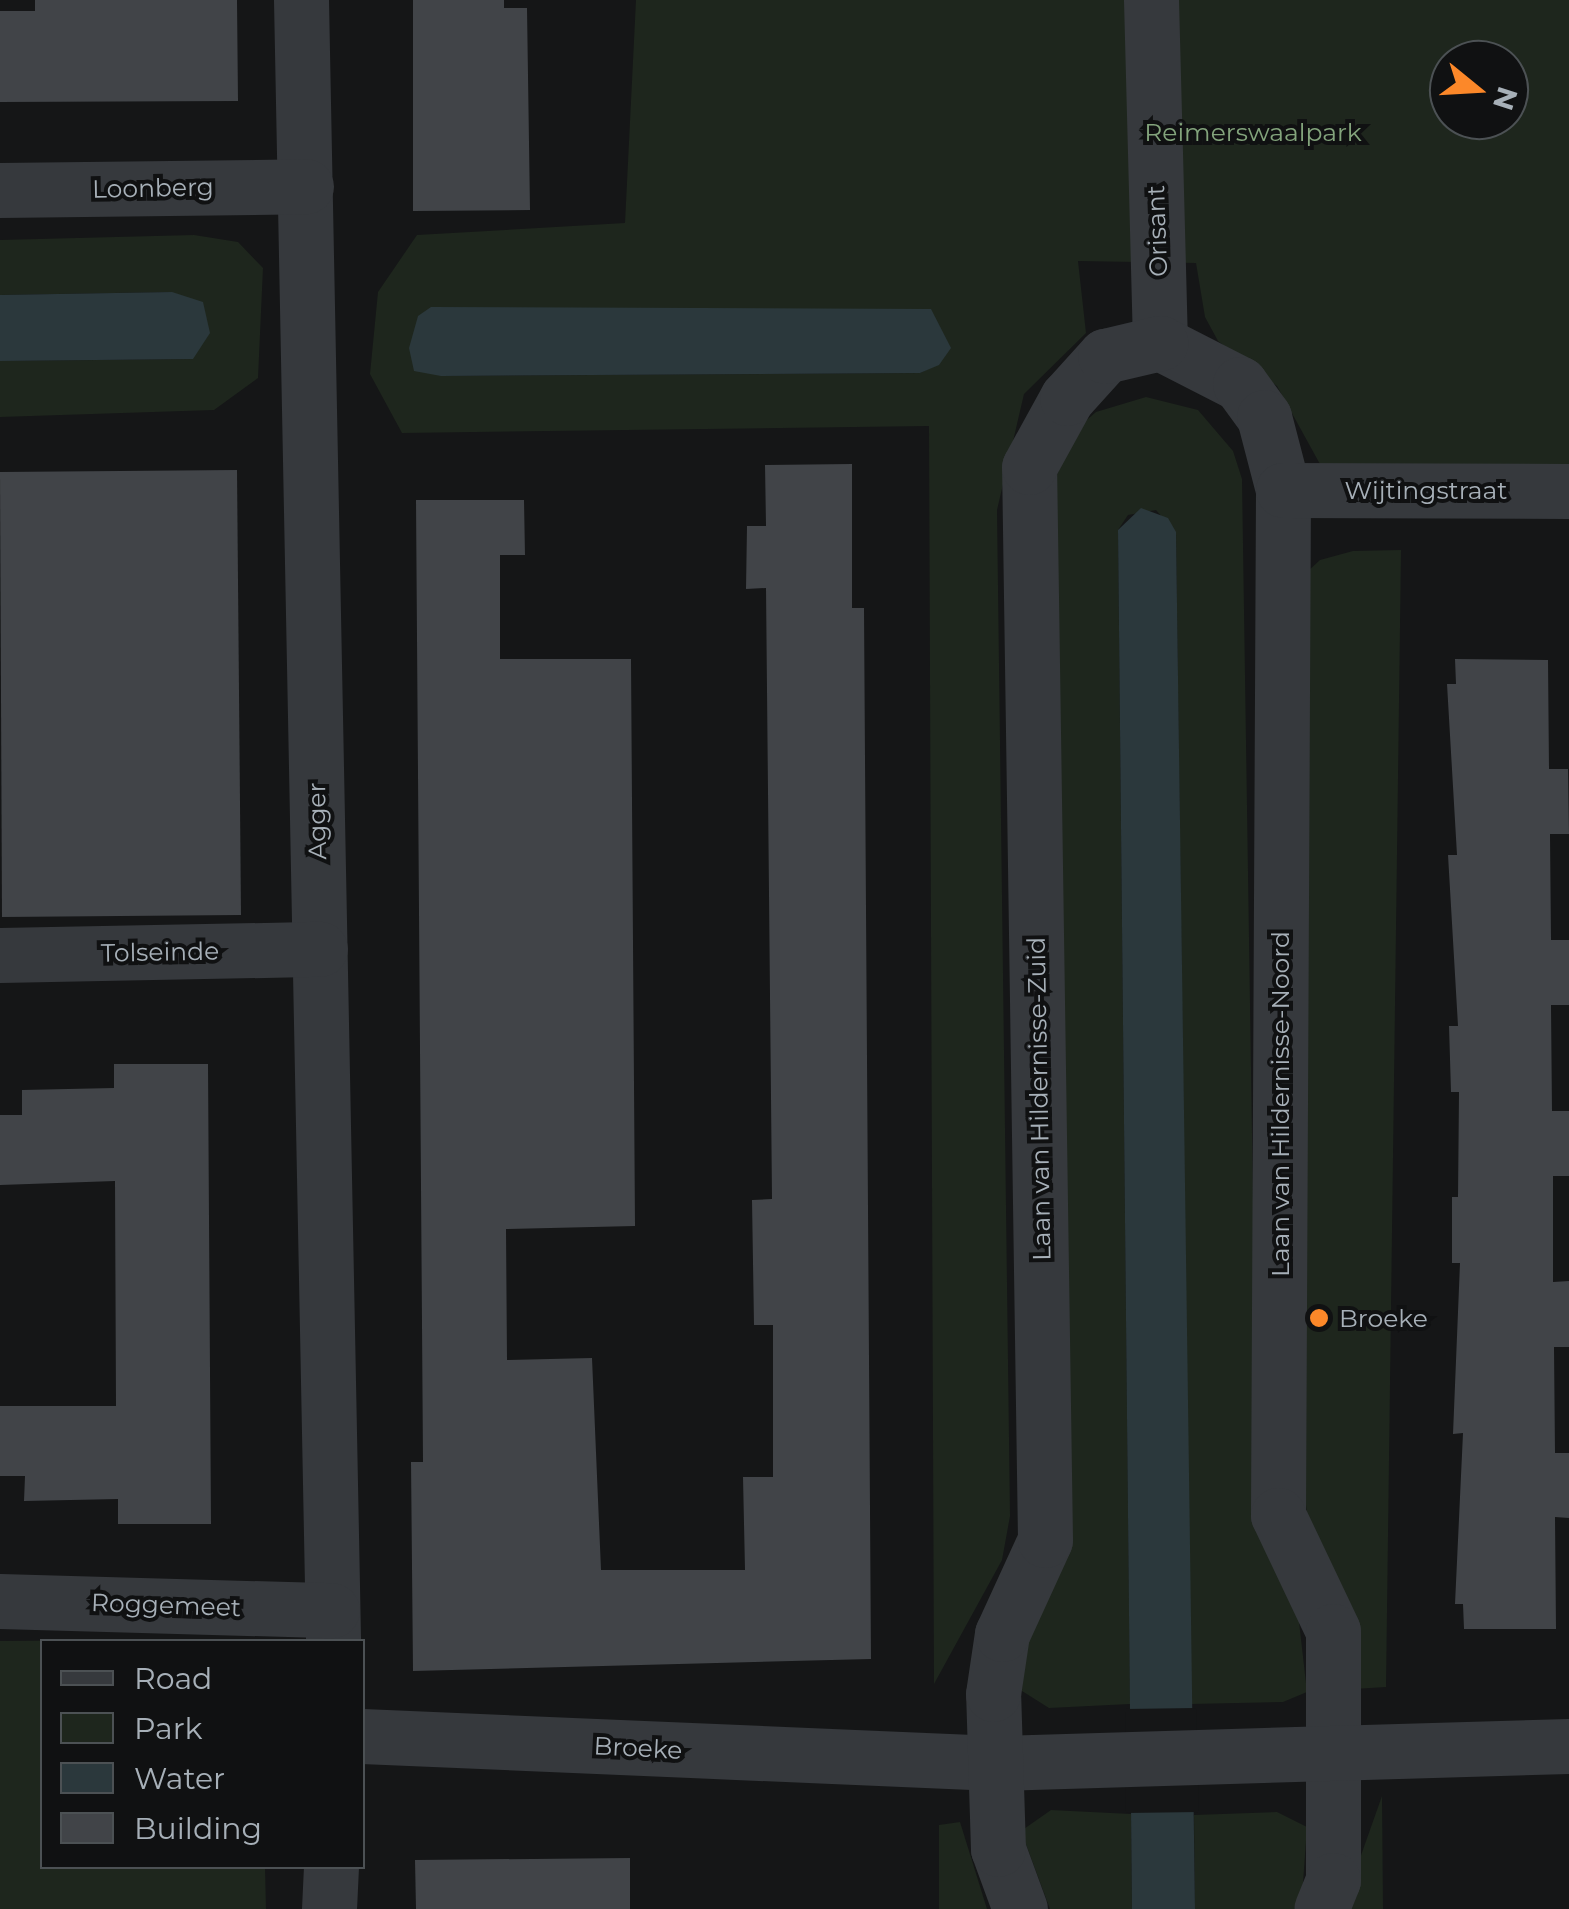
<!DOCTYPE html>
<html>
<head>
<meta charset="utf-8">
<style>
	body { margin:0 }
	#map { position:relative; width:1569px; height:1909px; overflow:hidden; background:#151617; font-family:Montserrat,sans-serif }
	div>[style] { position:absolute }
	[style*='--x'] { left:calc(var(--x)*1px); top:calc(var(--y)*1px); width:calc(var(--w)*1px); rotate:calc(var(--a)*1deg) }
	.green>* { inset:0; background:#1e261d }
	.water>* { inset:0; background:#2b383c }
	.pier>* { inset:0; background:#151617 }
	.building>* { inset:0; background:#414448 }
	.minor>* { height:55px; margin:-27.5px; padding:0 27.5px; transform-origin:27.5px; border-radius:27.5px; background:#36393d }
	.dots>* { width:28px; height:28px; translate:-50% -50%; box-sizing:border-box; border:5px solid #101112; border-radius:50% }
	span { translate:-50% -50%; white-space:nowrap; text-align:center; line-height:1.15; -webkit-text-stroke:8px #101112; paint-order:stroke }
	.park-label { font-size:25px; color:#83a47c }
	.street-label { font-size:25px; color:#a7b0b8 }
	.poi-label { font-size:25px; color:#a7b0b8 }
	.left { translate:0 -50%; text-align:left }
	.legend { position:absolute; left:40px; top:1639px; width:325px; height:230px; box-sizing:border-box; background:#101112; border:2px solid #4c5154; margin:0; padding:12px 18px; list-style:none; font-size:30px; color:#a7b0b8 }
	.legend li { display:flex; align-items:center; gap:20px; height:50px }
	.legend b { width:50px; border:2px solid #4c5154 }
	.north { position:absolute; left:1429px; top:40px; width:100px; height:100px; box-sizing:border-box; background:#101112; border:2px solid #4c5154; border-radius:50%; rotate:108deg; font-size:28px; font-weight:700; line-height:40px; text-align:center; color:#a7b0b8 }
	.north::after { content:''; display:block; margin:auto; width:35px; height:45px; background:#fc8829; clip-path:polygon(50% 0,100% 100%,50% 72%,0 100%) }
</style>
</head>
<body>
<div id="map">
	<div class="green">
		<div style="clip-path:polygon(evenodd,636px 0,1569px 0,1569px 481px,1321px 466px,1277px 386px,1218px 341px,1205px 317px,1196px 263px,1078px 261px,1086px 333px,1024px 394px,997px 510px,1010px 1516px,1002px 1560px,934px 1684px,929px 426px,402px 433px,370px 374px,378px 292px,417px 235px,625px 223px,636px 0,1449px 60px,1509px 60px,1509px 120px,1449px 120px,1449px 60px,636px 0,930px 309px,939px 364px,920px 373px,441px 376px,741px 310px,930px 309px)"></div>
		<div style="clip-path:polygon(194px 235px,238px 242px,263px 268px,258px 378px,214px 410px,0 417px,0 361px,193px 359px,172px 292px,0 295px,0 240px)"></div>
		<div style="clip-path:polygon(1146px 397px,1198px 410px,1233px 451px,1242px 479px,1258px 1528px,1297px 1604px,1307px 1692px,1283px 1702px,1191px 1704px,1176px 533px,1156px 510px,1128px 515px,1118px 530px,1130px 1704px,1049px 1708px,1022px 1691px,1054px 482px,1075px 430px,1096px 412px)"></div>
		<div style="clip-path:polygon(1401px 550px,1386px 1687px,1354px 1689px,1309px 1535px,1304px 1485px,1307px 572px,1320px 560px,1353px 551px)"></div>
		<div style="clip-path:polygon(262px 1639px,42px 1642px,42px 1866px,265px 1867px,266px 1909px,0 1909px,0 1641px)"></div>
		<div style="clip-path:polygon(1382px 1796px,1383px 1909px,1342px 1909px)"></div>
		<div style="clip-path:polygon(1051px 1810px,1131px 1814px,1132px 1909px,1050px 1909px,1021px 1831px)"></div>
		<div style="clip-path:polygon(1277px 1812px,1307px 1827px,1302px 1897px,1294px 1909px,1195px 1909px,1194px 1815px)"></div>
		<div style="clip-path:polygon(960px 1822px,987px 1909px,939px 1909px,939px 1825px)"></div>
	</div>
	<div class="water">
		<div style="clip-path:polygon(172px 292px,203px 302px,210px 333px,193px 359px,0 361px,0 295px)"></div>
		<div style="clip-path:polygon(431px 307px,931px 309px,951px 348px,939px 365px,920px 373px,441px 376px,414px 371px,409px 348px,418px 316px)"></div>
		<div style="clip-path:polygon(1141px 508px,1168px 518px,1176px 532px,1195px 1909px,1132px 1909px,1118px 530px)"></div>
	</div>
	<div class="pier">
		<div style="clip-path:polygon(1196px 1708px,1199px 1812px,1126px 1813px,1125px 1709px)"></div>
	</div>
	<div class="building">
		<div style="clip-path:polygon(35px 0,237px 0,238px 101px,0 102px,0 11px,35px 11px)"></div>
		<div style="clip-path:polygon(413px 0,504px 0,504px 8px,527px 8px,530px 210px,413px 211px)"></div>
		<div style="clip-path:polygon(852px 464px,852px 608px,864px 608px,871px 1659px,413px 1671px,411px 1462px,423px 1462px,416px 500px,524px 500px,525px 555px,500px 555px,500px 659px,631px 659px,635px 1226px,506px 1229px,507px 1360px,592px 1358px,601px 1570px,745px 1570px,743px 1477px,773px 1477px,773px 1325px,754px 1325px,752px 1200px,772px 1199px,766px 588px,746px 589px,747px 526px,766px 526px,765px 465px)"></div>
		<div style="clip-path:polygon(237px 470px,241px 915px,2px 917px,0 472px)"></div>
		<div style="clip-path:polygon(1455px 659px,1548px 660px,1549px 769px,1568px 769px,1569px 834px,1550px 834px,1551px 940px,1569px 940px,1569px 1005px,1551px 1005px,1552px 1111px,1569px 1111px,1569px 1176px,1553px 1176px,1553px 1282px,1569px 1281px,1569px 1347px,1554px 1347px,1555px 1453px,1569px 1453px,1569px 1518px,1555px 1517px,1556px 1629px,1464px 1629px,1463px 1604px,1455px 1604px,1463px 1433px,1453px 1434px,1460px 1263px,1452px 1263px,1452px 1197px,1458px 1197px,1459px 1092px,1451px 1092px,1449px 1026px,1458px 1026px,1448px 855px,1457px 855px,1447px 684px,1456px 684px)"></div>
		<div style="clip-path:polygon(114px 1064px,208px 1064px,211px 1524px,118px 1524px,118px 1499px,24px 1501px,25px 1476px,0 1476px,0 1406px,116px 1406px,115px 1181px,0 1185px,0 1115px,22px 1115px,22px 1090px,114px 1088px)"></div>
		<div style="clip-path:polygon(630px 1858px,630px 1909px,416px 1909px,415px 1860px)"></div>
	</div>
	<div class="minor">
		<div style="--x:301;--y:0;--w:1642;--a:88.88"></div>
		<div style="--x:1151;--y:0;--w:343;--a:88.5"></div>
		<div style="--x:0;--y:190;--w:306;--a:-0.7"></div>
		<div style="--x:1160;--y:343;--w:90;--a:27.1"></div>
		<div style="--x:1240;--y:384;--w:41;--a:54"></div>
		<div style="--x:1264;--y:417;--w:75;--a:75.4"></div>
		<div style="--x:1283;--y:490;--w:1025;--a:90.28"></div>
		<div style="--x:1278;--y:1515;--w:128;--a:64.6"></div>
		<div style="--x:1333;--y:1631;--w:249;--a:90"></div>
		<div style="--x:1333;--y:1880;--w:31;--a:112"></div>
		<div style="--x:1283;--y:490;--w:286;--a:0.2"></div>
		<div style="--x:0;--y:955;--w:320;--a:-1.1"></div>
		<div style="--x:0;--y:1601;--w:332;--a:1.6"></div>
		<div style="--x:362;--y:1736;--w:634;--a:2.44"></div>
		<div style="--x:995;--y:1763;--w:574;--a:-1.7"></div>
		<div style="--x:329;--y:1909;--w:43;--a:-87.3"></div>
		<div style="--x:1020;--y:1909;--w:64;--a:-110.1"></div>
		<div style="--x:998;--y:1849;--w:155;--a:-91.8"></div>
		<div style="--x:993;--y:1694;--w:61;--a:-81.5"></div>
		<div style="--x:1002;--y:1634;--w:103;--a:-65.4"></div>
		<div style="--x:1045;--y:1540;--w:1073;--a:-90.85"></div>
		<div style="--x:1029;--y:467;--w:79;--a:-61.2"></div>
		<div style="--x:1067;--y:398;--w:57;--a:-47.9"></div>
		<div style="--x:1105;--y:356;--w:57;--a:-13.3"></div>
	</div>
	<div class="dots">
		<div style="left:1319px;top:1318px;background:#fc8829"></div>
	</div>
	<div class="park-label">
		<span style="left:1253px;top:132px">Reimerswaalpark</span>
	</div>
	<div class="street-label">
		<span style="left:153px;top:188px;rotate:-1deg">Loonberg</span>
		<span style="left:1157px;top:231px;rotate:-92deg">Orisant</span>
		<span style="left:1426px;top:490px">Wijtingstraat</span>
		<span style="left:317px;top:821px;rotate:-91deg">Agger</span>
		<span style="left:160px;top:952px;rotate:-1deg">Tolseinde</span>
		<span style="left:1039px;top:1099px;rotate:-91deg">Laan van Hildernisse-Zuid</span>
		<span style="left:1280px;top:1104px;rotate:-90deg">Laan van Hildernisse-Noord</span>
		<span style="left:166px;top:1605px;rotate:2deg">Roggemeet</span>
		<span style="left:638px;top:1748px;rotate:3deg">Broeke</span>
	</div>
	<div class="poi-label">
		<span class="left" style="left:1339px;top:1318px">Broeke</span>
	</div>
	<ul class="legend">
	<li><b style="height:12px;background:#36393d"></b>Road</li>
	<li><b style="height:28px;background:#1e261d"></b>Park</li>
	<li><b style="height:28px;background:#2b383c"></b>Water</li>
	<li><b style="height:28px;background:#414448"></b>Building</li>
	</ul>
	<div class="north">N</div>
</div>
</body>
</html>
